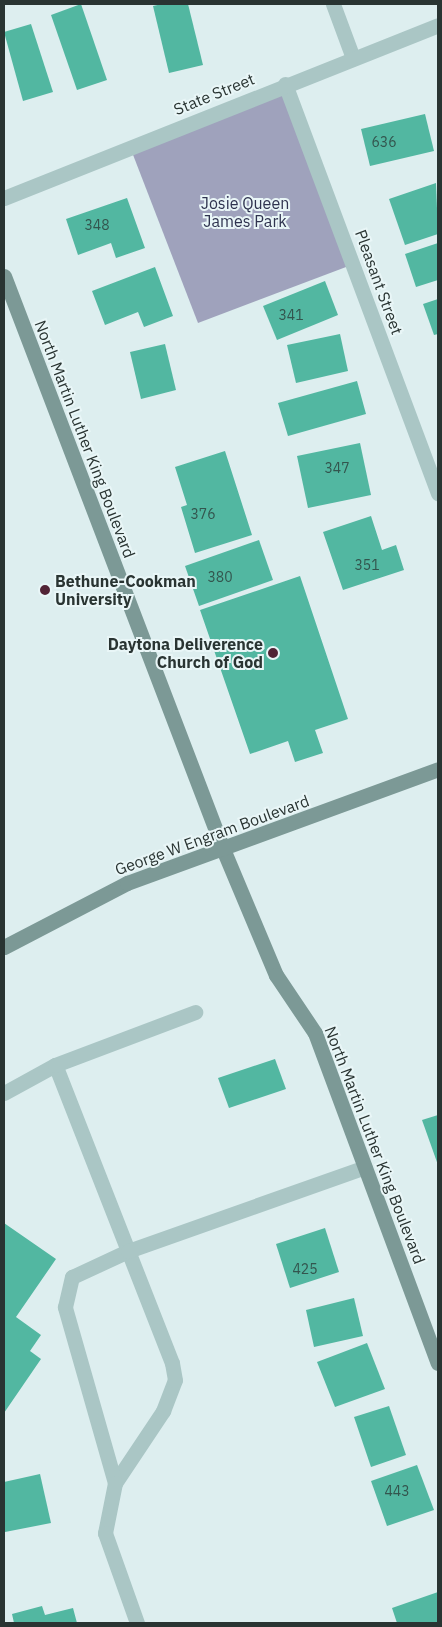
<!DOCTYPE html>
<html>
<head>
<meta charset="utf-8">
<style>
	body { margin:0 }
	#map { position:relative; width:442px; height:1627px; overflow:hidden; background:#ddeeef; font-family:"IBM Plex Sans",sans-serif }
	div>[style] { position:absolute }
	[style*='--x'] { left:calc(var(--x)*1px); top:calc(var(--y)*1px); width:calc(var(--w)*1px); rotate:calc(var(--a)*1deg) }
	.green>* { inset:0; background:#9fa2bc }
	.building>* { inset:0; background:#52b7a1 }
	.lane>* { height:15px; margin:-7.5px; padding:0 7.5px; transform-origin:7.5px; border-radius:7.5px; background:#aac6c5 }
	.street>* { height:15px; margin:-7.5px; padding:0 7.5px; transform-origin:7.5px; border-radius:7.5px; background:#aac6c5 }
	.secondary>* { height:15px; margin:-7.5px; padding:0 7.5px; transform-origin:7.5px; border-radius:7.5px; background:#7c9996 }
	.dots>* { width:14px; height:14px; translate:-50% -50%; box-sizing:border-box; border:2px solid #e9f6f7; border-radius:50% }
	span { translate:-50% -50%; white-space:nowrap; text-align:center; line-height:1.15; -webkit-text-stroke:4px #e9f6f7; paint-order:stroke }
	.number-label { font-size:14px; color:#33554e }
	.number-label span { -webkit-text-stroke-width:0 }
	.street-label { font-size:16px; color:#293432 }
	.park-label { font-size:16px; color:#2f334f }
	.poi-label { font-size:16px; color:#293432; font-weight:700 }
	.left { translate:0 -50%; text-align:left }
	.right { translate:-100% -50%; text-align:right }
	.frame { position:absolute; inset:0; border:5px solid #293432; pointer-events:none }
</style>
</head>
<body>
<div id="map">
	<div class="green">
		<div style="clip-path:polygon(285px 84px,354px 264px,198px 323px,130px 147px)"></div>
	</div>
	<div class="building">
		<div style="clip-path:polygon(81px 4px,107px 80px,77px 90px,51px 15px)"></div>
		<div style="clip-path:polygon(162px 4px,188px 4px,203px 65px,169px 73px,153px 6px)"></div>
		<div style="clip-path:polygon(31px 24px,53px 92px,23px 101px,4px 32px)"></div>
		<div style="clip-path:polygon(425px 114px,434px 151px,370px 166px,361px 129px)"></div>
		<div style="clip-path:polygon(436px 183px,438px 234px,405px 245px,389px 199px)"></div>
		<div style="clip-path:polygon(127px 198px,145px 248px,116px 258px,111px 243px,78px 255px,66px 219px)"></div>
		<div style="clip-path:polygon(438px 243px,438px 280px,416px 287px,405px 254px)"></div>
		<div style="clip-path:polygon(155px 267px,173px 316px,144px 327px,138px 312px,105px 325px,92px 291px)"></div>
		<div style="clip-path:polygon(325px 281px,338px 315px,277px 340px,263px 306px)"></div>
		<div style="clip-path:polygon(438px 299px,438px 334px,434px 335px,423px 304px)"></div>
		<div style="clip-path:polygon(340px 334px,348px 371px,296px 383px,287px 345px)"></div>
		<div style="clip-path:polygon(165px 344px,176px 390px,141px 399px,130px 352px)"></div>
		<div style="clip-path:polygon(357px 381px,366px 414px,288px 436px,278px 403px)"></div>
		<div style="clip-path:polygon(360px 443px,371px 495px,308px 508px,297px 456px)"></div>
		<div style="clip-path:polygon(225px 451px,252px 535px,195px 553px,181px 507px,187px 505px,175px 467px)"></div>
		<div style="clip-path:polygon(371px 516px,382px 550px,396px 545px,404px 570px,343px 590px,323px 532px)"></div>
		<div style="clip-path:polygon(259px 540px,273px 580px,199px 606px,185px 566px)"></div>
		<div style="clip-path:polygon(300px 576px,348px 719px,315px 730px,323px 753px,295px 762px,288px 741px,250px 754px,200px 610px)"></div>
		<div style="clip-path:polygon(275px 1059px,286px 1089px,229px 1108px,218px 1078px)"></div>
		<div style="clip-path:polygon(438px 1115px,438px 1165px,422px 1120px)"></div>
		<div style="clip-path:polygon(4px 1223px,56px 1259px,16px 1317px,41px 1335px,30px 1351px,41px 1359px,4px 1413px)"></div>
		<div style="clip-path:polygon(325px 1228px,339px 1272px,290px 1288px,276px 1244px)"></div>
		<div style="clip-path:polygon(354px 1298px,363px 1336px,314px 1347px,306px 1310px)"></div>
		<div style="clip-path:polygon(367px 1343px,385px 1389px,335px 1407px,317px 1362px)"></div>
		<div style="clip-path:polygon(389px 1406px,406px 1455px,371px 1467px,354px 1417px)"></div>
		<div style="clip-path:polygon(417px 1465px,434px 1510px,387px 1526px,371px 1481px)"></div>
		<div style="clip-path:polygon(40px 1474px,51px 1523px,5px 1532px,4px 1482px)"></div>
		<div style="clip-path:polygon(438px 1592px,438px 1623px,397px 1623px,392px 1608px)"></div>
		<div style="clip-path:polygon(42px 1606px,45px 1615px,73px 1608px,77px 1623px,14px 1623px,12px 1614px)"></div>
	</div>
	<div class="lane">
		<div style="--x:333;--y:4;--w:58;--a:69.7"></div>
		<div style="--x:4;--y:1093;--w:58;--a:-28.8"></div>
		<div style="--x:115;--y:1483;--w:87;--a:-56.3"></div>
		<div style="--x:163;--y:1411;--w:33;--a:-69"></div>
		<div style="--x:175;--y:1380;--w:17;--a:-100"></div>
		<div style="--x:172;--y:1363;--w:320;--a:-111.4"></div>
		<div style="--x:55;--y:1065;--w:150;--a:-20.7"></div>
		<div style="--x:115;--y:1483;--w:183;--a:-105.9"></div>
		<div style="--x:65;--y:1307;--w:31;--a:-77"></div>
		<div style="--x:72;--y:1277;--w:62;--a:-24.9"></div>
		<div style="--x:128;--y:1251;--w:251;--a:-19.5"></div>
	</div>
	<div class="street">
		<div style="--x:285;--y:84;--w:437;--a:69.5"></div>
		<div style="--x:4;--y:198;--w:467;--a:-21.7"></div>
		<div style="--x:115;--y:1483;--w:51;--a:101.3"></div>
		<div style="--x:105;--y:1533;--w:96;--a:70.4"></div>
	</div>
	<div class="secondary">
		<div style="--x:4;--y:276;--w:613;--a:69.08"></div>
		<div style="--x:223;--y:849;--w:137;--a:67.2"></div>
		<div style="--x:276;--y:975;--w:70;--a:56.1"></div>
		<div style="--x:315;--y:1033;--w:352;--a:69.6"></div>
		<div style="--x:4;--y:947;--w:139;--a:-27.5"></div>
		<div style="--x:127;--y:883;--w:331;--a:-20.1"></div>
	</div>
	<div class="dots">
		<div style="left:45px;top:590px;background:#512335"></div>
		<div style="left:273px;top:653px;background:#512335"></div>
	</div>
	<div class="number-label">
		<span style="left:384px;top:142px">636</span>
		<span style="left:97px;top:225px">348</span>
		<span style="left:291px;top:315px">341</span>
		<span style="left:337px;top:468px">347</span>
		<span style="left:203px;top:514px">376</span>
		<span style="left:367px;top:565px">351</span>
		<span style="left:220px;top:577px">380</span>
		<span style="left:305px;top:1269px">425</span>
		<span style="left:397px;top:1491px">443</span>
	</div>
	<div class="street-label">
		<span style="left:214px;top:94px;rotate:-22deg">State Street</span>
		<span style="left:379px;top:282px;rotate:70deg">Pleasant Street</span>
		<span style="left:85px;top:439px;rotate:69deg">North Martin Luther King Boulevard</span>
		<span style="left:212px;top:835px;rotate:-20deg">George W Engram Boulevard</span>
		<span style="left:375px;top:1145px;rotate:69deg">North Martin Luther King Boulevard</span>
	</div>
	<div class="park-label">
		<span style="left:245px;top:212px">Josie Queen<br>James Park</span>
	</div>
	<div class="poi-label">
		<span class="left" style="left:55px;top:590px">Bethune-Cookman<br>University</span>
		<span class="right" style="left:263px;top:653px">Daytona Deliverence<br>Church of God</span>
	</div>
	<div class="frame"></div>
</div>
</body>
</html>
